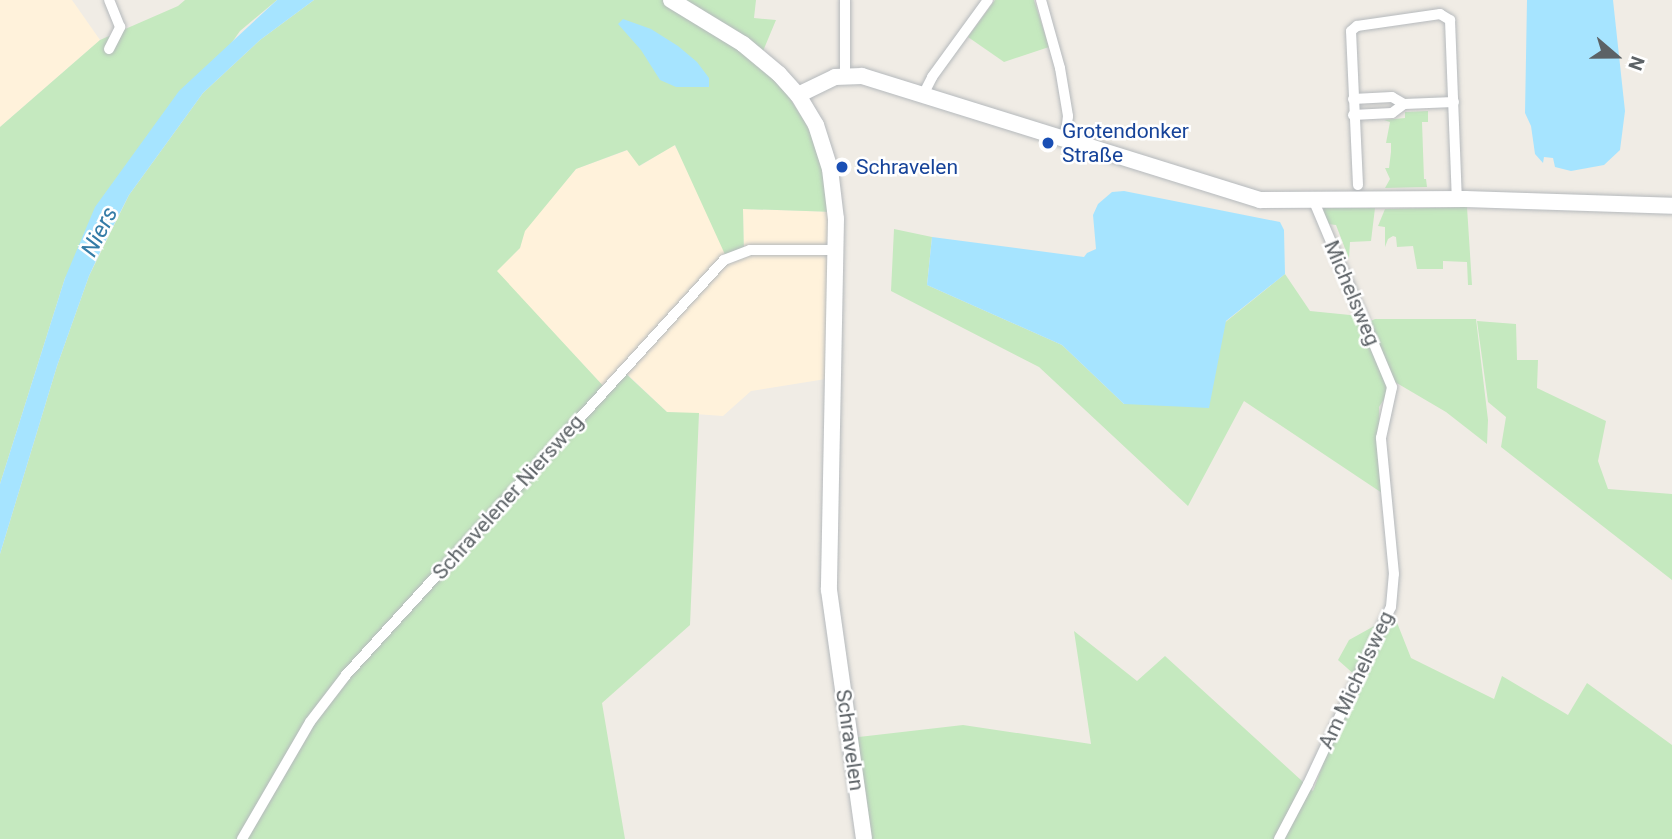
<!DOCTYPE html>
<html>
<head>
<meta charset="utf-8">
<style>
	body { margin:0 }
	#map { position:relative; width:1672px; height:839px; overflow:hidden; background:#f0ece5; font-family:Roboto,sans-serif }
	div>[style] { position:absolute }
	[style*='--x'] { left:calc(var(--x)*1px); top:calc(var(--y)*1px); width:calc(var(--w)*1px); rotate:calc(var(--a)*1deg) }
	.commercial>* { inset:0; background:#fff2db }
	.green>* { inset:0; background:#c5e9bf }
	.water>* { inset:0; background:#a6e4ff }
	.roads { filter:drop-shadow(0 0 2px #b5b9bc) drop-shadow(0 0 2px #b5b9bc) }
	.minor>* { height:10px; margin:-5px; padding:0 5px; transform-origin:5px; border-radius:5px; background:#fff }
	.secondary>* { height:16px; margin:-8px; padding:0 8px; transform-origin:8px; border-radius:8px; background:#fff }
	.dots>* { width:19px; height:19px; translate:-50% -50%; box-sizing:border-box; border:4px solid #fff; border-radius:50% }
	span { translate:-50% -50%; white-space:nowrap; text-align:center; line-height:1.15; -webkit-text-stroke:5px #fff; paint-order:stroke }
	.transit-label { font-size:21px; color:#164399 }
	.left { translate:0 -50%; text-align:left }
	.street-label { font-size:21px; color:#5c6266 }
	.water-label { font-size:23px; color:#347ca7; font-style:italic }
	.north { position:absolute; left:1581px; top:21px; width:70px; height:70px; -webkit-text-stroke:5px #fff; paint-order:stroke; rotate:110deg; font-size:19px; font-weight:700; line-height:28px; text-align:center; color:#5c6266 }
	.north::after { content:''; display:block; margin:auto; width:24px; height:32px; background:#5c6266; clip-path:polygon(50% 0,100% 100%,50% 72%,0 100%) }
</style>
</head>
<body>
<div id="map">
	<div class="commercial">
		<div style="clip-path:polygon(0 0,72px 0,100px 40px,0 127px)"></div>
		<div style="clip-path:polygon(674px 145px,744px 256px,743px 209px,835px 212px,832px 378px,751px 391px,723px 416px,667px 412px,624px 371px,606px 389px,496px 271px,520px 248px,524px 231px,576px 169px,628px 150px,640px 166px)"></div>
	</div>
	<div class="green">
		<div style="clip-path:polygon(185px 0,277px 0,240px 31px,65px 278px,0 484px,0 127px,100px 40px,178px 6px)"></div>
		<div style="clip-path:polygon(314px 0,756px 0,754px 18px,776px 20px,761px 56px,753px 59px,787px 94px,805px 122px,816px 145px,835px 212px,743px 209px,744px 256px,728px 261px,675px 145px,639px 166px,627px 150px,576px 169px,525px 231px,520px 248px,497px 271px,606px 389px,623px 371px,667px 412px,699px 413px,690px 625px,602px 703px,625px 839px,0 839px,0 554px,57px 366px,89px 276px,129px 195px,203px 93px,260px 40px)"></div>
		<div style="clip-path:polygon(995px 0,1034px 0,1049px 47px,1004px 62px,968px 37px)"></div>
		<div style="clip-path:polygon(1428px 111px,1428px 122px,1422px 122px,1424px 179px,1426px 179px,1427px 187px,1385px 188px,1390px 179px,1385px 168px,1389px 168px,1391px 152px,1391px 143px,1386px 143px,1390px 122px,1384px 120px,1405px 118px,1405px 112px)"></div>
		<div style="clip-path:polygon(1467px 207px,1472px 285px,1468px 285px,1467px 262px,1443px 261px,1443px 269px,1417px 269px,1413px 246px,1397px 247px,1396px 237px,1393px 236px,1388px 239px,1385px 247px,1385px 227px,1378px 226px,1385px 209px)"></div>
		<div style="clip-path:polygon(1324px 208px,1375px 208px,1371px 241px,1350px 242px,1349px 259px,1336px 225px,1328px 224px,1322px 212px)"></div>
		<div style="clip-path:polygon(894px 229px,932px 237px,927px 285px,1062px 345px,1124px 404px,1285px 274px,1310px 311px,1360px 316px,1364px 324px,1375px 319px,1476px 319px,1488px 420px,1487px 444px,1446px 412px,1395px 382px,1379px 407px,1382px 493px,1244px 401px,1188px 506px,1039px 367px,891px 291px)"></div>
		<div style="clip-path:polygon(1477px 321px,1516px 324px,1517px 360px,1538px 360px,1537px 388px,1606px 421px,1598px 461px,1608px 489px,1672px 494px,1672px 580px,1501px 447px,1506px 417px,1488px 402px)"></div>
		<div style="clip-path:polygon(1394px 615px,1411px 658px,1494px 699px,1502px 676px,1568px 715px,1587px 683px,1672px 745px,1672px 839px,863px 839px,850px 738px,963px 725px,1091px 744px,1074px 631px,1137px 681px,1165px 656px,1313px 791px,1356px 676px,1338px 660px,1349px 640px)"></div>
	</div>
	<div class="water">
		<div style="clip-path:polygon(277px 0,314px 0,260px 40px,203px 93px,129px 195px,102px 248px,89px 276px,57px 366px,0 554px,0 484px,65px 278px,95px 207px,179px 91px)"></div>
		<div style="clip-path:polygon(1527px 0,1613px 0,1625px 111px,1620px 150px,1604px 165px,1571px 171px,1555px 167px,1553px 158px,1544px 157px,1543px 163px,1535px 154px,1531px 126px,1525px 113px)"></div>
		<div style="clip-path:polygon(623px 19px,651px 29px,678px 46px,697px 62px,709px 78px,709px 87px,676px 87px,660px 80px,641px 50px,618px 24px)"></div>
		<div style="clip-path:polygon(1124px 191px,1280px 222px,1284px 230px,1285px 274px,1226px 321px,1209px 408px,1124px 404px,1062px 345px,927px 285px,932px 237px,1084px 257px,1087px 253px,1096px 249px,1093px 215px,1098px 204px,1112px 192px)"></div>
	</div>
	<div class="roads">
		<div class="minor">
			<div style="--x:1041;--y:0;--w:71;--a:74.4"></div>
			<div style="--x:1060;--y:68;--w:49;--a:80.5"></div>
			<div style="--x:1068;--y:116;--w:23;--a:97"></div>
			<div style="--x:109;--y:49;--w:25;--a:-63"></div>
			<div style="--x:120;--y:27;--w:29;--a:-112"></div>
			<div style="--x:845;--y:75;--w:75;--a:-90"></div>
			<div style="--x:923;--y:95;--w:20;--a:-63"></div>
			<div style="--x:932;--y:77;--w:95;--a:-54"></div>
			<div style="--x:1353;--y:99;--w:39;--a:-3"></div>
			<div style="--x:1392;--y:97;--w:14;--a:30"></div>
			<div style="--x:1404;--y:104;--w:50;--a:-2.3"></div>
			<div style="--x:1353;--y:115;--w:39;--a:-3"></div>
			<div style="--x:1392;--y:113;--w:15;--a:-37"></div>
			<div style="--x:1358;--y:185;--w:154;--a:-92.6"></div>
			<div style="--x:1351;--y:31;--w:8;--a:-40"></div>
			<div style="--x:1357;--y:26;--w:84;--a:-8.2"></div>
			<div style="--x:1440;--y:14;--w:12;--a:31"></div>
			<div style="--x:1450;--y:20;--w:179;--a:87.8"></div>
			<div style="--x:242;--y:839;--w:135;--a:-59.8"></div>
			<div style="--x:310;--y:722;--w:59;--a:-52.5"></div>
			<div style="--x:346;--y:675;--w:561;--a:-47.67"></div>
			<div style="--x:724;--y:260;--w:28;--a:-21"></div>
			<div style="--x:750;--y:250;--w:86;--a:0"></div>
			<div style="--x:1279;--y:839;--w:62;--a:-62.2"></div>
			<div style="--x:1308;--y:784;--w:195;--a:-64.9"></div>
			<div style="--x:1391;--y:607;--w:33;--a:-85"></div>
			<div style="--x:1394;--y:574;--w:137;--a:-95.5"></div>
			<div style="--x:1381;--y:438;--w:52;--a:-77.8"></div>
			<div style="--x:1392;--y:387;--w:204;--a:-112.8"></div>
		</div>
		<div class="secondary">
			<div style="--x:671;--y:0;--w:84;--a:31.4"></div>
			<div style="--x:743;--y:44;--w:47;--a:39.8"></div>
			<div style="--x:779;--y:74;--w:28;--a:48"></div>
			<div style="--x:798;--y:95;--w:35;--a:59"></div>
			<div style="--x:816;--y:125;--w:46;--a:72.3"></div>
			<div style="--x:830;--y:169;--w:50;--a:83.2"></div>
			<div style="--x:836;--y:219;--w:371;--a:91.1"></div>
			<div style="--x:829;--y:590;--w:251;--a:82"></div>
			<div style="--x:798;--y:95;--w:41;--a:-25.9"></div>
			<div style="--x:835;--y:77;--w:27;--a:-2"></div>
			<div style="--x:862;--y:76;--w:417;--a:17.3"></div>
			<div style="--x:1260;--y:200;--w:205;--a:-0.3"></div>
			<div style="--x:1465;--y:199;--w:207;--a:1.9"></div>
		</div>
	</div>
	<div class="dots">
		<div style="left:1048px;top:143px;background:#1a4fb4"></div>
		<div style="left:842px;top:167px;background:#1a4fb4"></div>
	</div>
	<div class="transit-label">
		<span class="left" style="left:1062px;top:143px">Grotendonker<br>Straße</span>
		<span class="left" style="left:856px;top:167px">Schravelen</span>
	</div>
	<div class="street-label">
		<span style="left:1352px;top:293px;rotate:67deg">Michelsweg</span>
		<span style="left:508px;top:497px;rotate:-48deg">Schravelener Niersweg</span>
		<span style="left:1356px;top:680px;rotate:-65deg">Am Michelsweg</span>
		<span style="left:850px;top:740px;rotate:82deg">Schravelen</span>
	</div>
	<div class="water-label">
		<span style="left:100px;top:232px;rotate:-63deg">Niers</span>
	</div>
	<div class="north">N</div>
</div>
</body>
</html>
